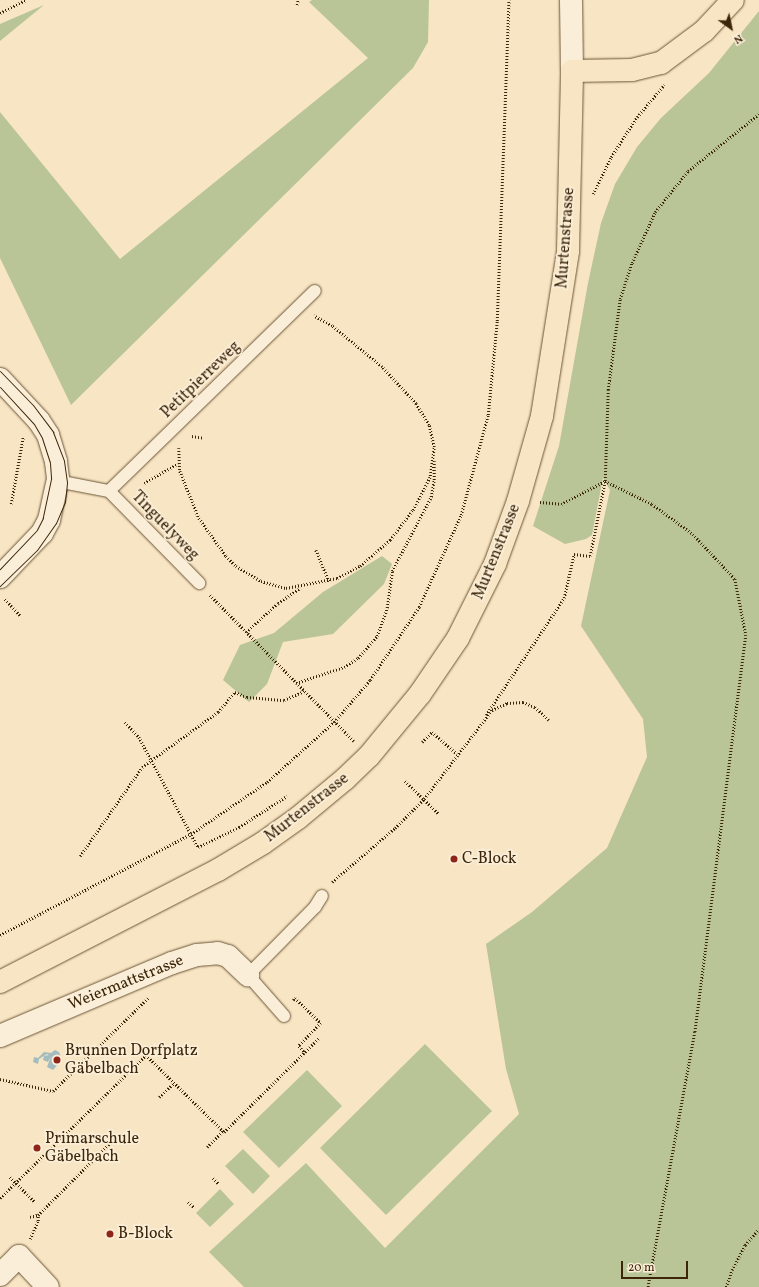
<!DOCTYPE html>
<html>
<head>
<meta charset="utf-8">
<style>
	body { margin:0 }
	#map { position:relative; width:759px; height:1287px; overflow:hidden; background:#f8e5c3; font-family:Vollkorn,serif }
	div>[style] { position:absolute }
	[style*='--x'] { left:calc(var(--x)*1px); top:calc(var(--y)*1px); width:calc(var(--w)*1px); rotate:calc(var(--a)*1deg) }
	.green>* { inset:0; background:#b9c596 }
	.water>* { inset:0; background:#a3bcbf }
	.path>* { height:2.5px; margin-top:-1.25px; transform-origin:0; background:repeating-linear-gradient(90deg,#3c2508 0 1px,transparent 0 3px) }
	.roads { filter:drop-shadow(0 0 1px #6b5537) drop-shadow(0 0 1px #6b5537) }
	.service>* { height:12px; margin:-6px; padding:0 6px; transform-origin:6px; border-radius:6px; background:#faeed8 }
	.minor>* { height:22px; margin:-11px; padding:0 11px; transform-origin:11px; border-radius:11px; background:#faeed8 }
	.secondary>* { height:22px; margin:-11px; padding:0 11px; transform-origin:11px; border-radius:11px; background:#faeed8 }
	.primary>* { height:22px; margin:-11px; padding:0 11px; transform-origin:11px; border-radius:11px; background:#f8e5c3 }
	.tram>* { height:1px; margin:-0.5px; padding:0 0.5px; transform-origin:0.5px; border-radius:0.5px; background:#3c2508 }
	.dots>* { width:11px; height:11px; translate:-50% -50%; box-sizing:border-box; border:2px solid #faeed8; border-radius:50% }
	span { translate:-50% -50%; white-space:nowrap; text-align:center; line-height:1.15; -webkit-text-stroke:3.5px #faeed8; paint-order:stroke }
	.street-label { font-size:16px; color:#3c2508 }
	.poi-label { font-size:16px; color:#3c2508 }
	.left { translate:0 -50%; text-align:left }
	.north { position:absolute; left:711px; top:8px; width:40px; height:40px; -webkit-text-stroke:3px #faeed8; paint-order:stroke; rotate:147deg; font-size:11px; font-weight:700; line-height:16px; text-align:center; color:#3c2508 }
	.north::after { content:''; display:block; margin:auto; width:14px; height:18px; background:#3c2508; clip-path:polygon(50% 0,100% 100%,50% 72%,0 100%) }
	.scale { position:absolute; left:621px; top:1261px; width:67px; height:18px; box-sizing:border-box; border:2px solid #3c2508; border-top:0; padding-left:5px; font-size:12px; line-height:14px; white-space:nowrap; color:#3c2508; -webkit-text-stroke:3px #faeed8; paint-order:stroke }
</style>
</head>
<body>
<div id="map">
	<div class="green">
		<div style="clip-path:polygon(312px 0,429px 0,428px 42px,413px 68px,71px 405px,0 258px,0 112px,120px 259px,368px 58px,309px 2px)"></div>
		<div style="clip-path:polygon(44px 5px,0 41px,0 24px)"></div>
		<div style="clip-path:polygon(759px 11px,759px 1287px,244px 1287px,209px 1252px,306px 1163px,385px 1248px,519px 1114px,506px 1069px,486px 944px,532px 912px,607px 848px,647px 757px,643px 719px,581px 626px,610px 490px,603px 478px,592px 535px,586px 539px,565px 544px,533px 526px,559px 446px,588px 283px,601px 223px,615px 184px,637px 147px,661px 118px,709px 73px)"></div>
		<div style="clip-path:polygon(382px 556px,392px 564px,384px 584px,333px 634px,283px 642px,267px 684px,249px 702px,223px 680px,240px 645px,274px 633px,323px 592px)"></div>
		<div style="clip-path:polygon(425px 1044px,492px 1111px,386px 1215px,320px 1148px)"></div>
		<div style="clip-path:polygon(307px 1070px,342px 1106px,279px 1168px,243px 1132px)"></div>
		<div style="clip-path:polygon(243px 1149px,270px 1176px,253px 1194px,225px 1166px)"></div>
		<div style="clip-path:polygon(220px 1189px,234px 1204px,210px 1227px,196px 1213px)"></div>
	</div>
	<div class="water">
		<div style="clip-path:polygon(55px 1050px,59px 1052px,62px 1060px,53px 1070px,47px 1067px,51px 1056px,48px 1062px,43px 1060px,44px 1056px,49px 1055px,47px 1054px,39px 1059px,38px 1064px,33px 1062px,34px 1057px,38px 1058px,44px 1052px,51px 1053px)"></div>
	</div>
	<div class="path">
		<div style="--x:297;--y:5;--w:5;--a:-79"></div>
		<div style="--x:0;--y:13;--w:29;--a:-27"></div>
		<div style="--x:593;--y:194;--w:41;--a:-64.1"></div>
		<div style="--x:611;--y:157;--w:48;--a:-57"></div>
		<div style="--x:637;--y:117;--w:42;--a:-49.8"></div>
		<div style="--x:192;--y:436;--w:12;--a:9"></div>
		<div style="--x:179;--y:448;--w:23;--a:88"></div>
		<div style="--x:180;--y:471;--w:51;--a:68"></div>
		<div style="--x:199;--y:518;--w:47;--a:54.6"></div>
		<div style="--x:226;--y:556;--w:14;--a:45"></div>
		<div style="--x:236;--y:566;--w:29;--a:31"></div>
		<div style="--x:261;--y:581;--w:26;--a:16"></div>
		<div style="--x:286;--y:588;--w:52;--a:-11.1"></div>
		<div style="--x:337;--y:578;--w:26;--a:-28"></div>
		<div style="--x:360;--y:566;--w:40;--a:-41"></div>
		<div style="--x:390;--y:540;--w:38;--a:-53"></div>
		<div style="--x:413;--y:510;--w:38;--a:-63"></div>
		<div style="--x:430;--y:476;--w:29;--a:-82"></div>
		<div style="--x:434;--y:447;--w:23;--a:-103"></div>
		<div style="--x:429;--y:425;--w:25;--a:-122"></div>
		<div style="--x:416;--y:404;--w:50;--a:-132.6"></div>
		<div style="--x:382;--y:367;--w:65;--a:-140.6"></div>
		<div style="--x:332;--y:326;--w:21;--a:-151"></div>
		<div style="--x:605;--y:481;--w:52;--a:26.1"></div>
		<div style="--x:652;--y:504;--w:51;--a:36.2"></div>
		<div style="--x:693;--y:534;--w:62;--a:47"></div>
		<div style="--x:735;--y:579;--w:57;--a:78.9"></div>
		<div style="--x:746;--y:635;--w:400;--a:97.3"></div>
		<div style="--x:695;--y:1032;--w:259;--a:100.4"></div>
		<div style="--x:144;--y:483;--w:39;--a:-30"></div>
		<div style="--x:540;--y:502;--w:21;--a:5"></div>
		<div style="--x:561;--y:504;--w:50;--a:-27.6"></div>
		<div style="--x:11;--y:504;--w:68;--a:-79.8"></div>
		<div style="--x:316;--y:550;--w:34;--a:67"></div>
		<div style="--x:210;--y:595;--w:205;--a:45.4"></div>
		<div style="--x:5;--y:599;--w:23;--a:47"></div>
		<div style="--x:246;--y:632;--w:43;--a:-42.2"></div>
		<div style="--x:278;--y:603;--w:27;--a:-34"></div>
		<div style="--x:296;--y:683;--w:51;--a:-18.4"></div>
		<div style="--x:344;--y:667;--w:17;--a:-33"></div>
		<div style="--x:358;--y:658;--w:29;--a:-49"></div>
		<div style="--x:377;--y:636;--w:30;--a:-70"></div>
		<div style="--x:387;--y:608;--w:37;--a:-82"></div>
		<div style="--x:392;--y:571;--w:84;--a:-62.2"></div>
		<div style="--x:431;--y:497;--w:17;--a:-80"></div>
		<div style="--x:434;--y:480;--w:19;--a:-90"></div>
		<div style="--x:486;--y:715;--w:141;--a:-56.3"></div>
		<div style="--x:564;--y:598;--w:45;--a:-77.2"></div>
		<div style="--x:574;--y:554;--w:16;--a:7"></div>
		<div style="--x:590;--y:556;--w:76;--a:-78.7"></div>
		<div style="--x:605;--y:481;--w:91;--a:-88.1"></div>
		<div style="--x:608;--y:390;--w:92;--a:-82.5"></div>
		<div style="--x:620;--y:299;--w:38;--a:-72"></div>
		<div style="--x:632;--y:263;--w:56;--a:-65.7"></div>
		<div style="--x:655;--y:212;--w:53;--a:-51.2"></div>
		<div style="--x:688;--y:171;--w:91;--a:-38.8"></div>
		<div style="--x:125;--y:722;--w:21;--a:47"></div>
		<div style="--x:139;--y:737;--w:125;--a:61.8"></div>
		<div style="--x:198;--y:847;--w:46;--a:-26"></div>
		<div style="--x:239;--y:827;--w:57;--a:-32.9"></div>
		<div style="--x:422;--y:742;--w:14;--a:-45"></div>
		<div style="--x:432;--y:732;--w:33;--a:41"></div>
		<div style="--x:405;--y:781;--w:47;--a:44.1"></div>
		<div style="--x:80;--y:856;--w:108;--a:-55.1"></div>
		<div style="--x:142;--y:767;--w:94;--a:-35.9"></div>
		<div style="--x:218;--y:712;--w:26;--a:-50"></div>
		<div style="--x:235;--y:692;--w:13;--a:23"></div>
		<div style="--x:247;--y:697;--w:37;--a:5"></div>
		<div style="--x:284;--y:700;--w:22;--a:-24"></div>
		<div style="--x:332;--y:882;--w:83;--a:-40.6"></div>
		<div style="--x:395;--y:828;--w:41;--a:-45"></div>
		<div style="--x:424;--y:799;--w:112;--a:-52.6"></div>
		<div style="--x:492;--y:710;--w:17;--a:-25"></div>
		<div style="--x:507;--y:703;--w:16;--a:-4"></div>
		<div style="--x:523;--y:702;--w:13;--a:23"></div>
		<div style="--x:535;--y:707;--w:19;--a:43"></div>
		<div style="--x:0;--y:935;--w:216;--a:-27.9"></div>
		<div style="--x:191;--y:834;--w:92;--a:-34.4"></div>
		<div style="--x:267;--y:782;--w:90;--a:-41.8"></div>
		<div style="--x:334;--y:722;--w:55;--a:-49.4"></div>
		<div style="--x:370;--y:680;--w:88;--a:-56.1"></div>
		<div style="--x:419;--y:607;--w:101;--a:-65.5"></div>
		<div style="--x:461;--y:515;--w:104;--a:-74.9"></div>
		<div style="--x:488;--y:415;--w:94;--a:-84.5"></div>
		<div style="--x:497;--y:321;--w:321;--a:-87.9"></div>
		<div style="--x:293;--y:1000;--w:3;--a:-45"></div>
		<div style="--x:295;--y:998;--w:36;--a:44"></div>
		<div style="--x:321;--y:1023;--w:32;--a:134"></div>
		<div style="--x:299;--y:1046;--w:9;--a:49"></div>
		<div style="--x:0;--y:1079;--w:54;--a:12.8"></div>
		<div style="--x:53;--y:1091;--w:133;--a:-44.4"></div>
		<div style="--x:159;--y:1097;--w:21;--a:-43"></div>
		<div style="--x:207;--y:1147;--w:23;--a:-45"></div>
		<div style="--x:10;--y:1177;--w:35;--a:45"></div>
		<div style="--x:213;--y:1178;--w:8;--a:45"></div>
		<div style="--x:0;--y:1198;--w:204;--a:-44.4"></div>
		<div style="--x:146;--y:1055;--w:110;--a:44.6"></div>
		<div style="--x:224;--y:1132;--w:134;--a:-44.7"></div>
		<div style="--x:188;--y:1202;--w:8;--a:40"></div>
		<div style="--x:30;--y:1217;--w:8;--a:-14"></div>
		<div style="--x:38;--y:1215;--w:107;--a:-45"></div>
		<div style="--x:30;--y:1239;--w:20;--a:-66"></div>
		<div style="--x:38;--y:1221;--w:6;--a:-90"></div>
		<div style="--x:726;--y:1287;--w:18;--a:-71"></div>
		<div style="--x:732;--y:1270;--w:28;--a:-63"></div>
		<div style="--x:745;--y:1245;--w:21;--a:-49"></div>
	</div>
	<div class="roads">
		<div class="service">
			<div style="--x:57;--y:481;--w:53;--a:10.9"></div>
			<div style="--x:109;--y:491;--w:287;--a:-44.2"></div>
			<div style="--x:109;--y:491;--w:129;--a:45.6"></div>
			<div style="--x:284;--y:1016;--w:55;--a:-131.3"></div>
			<div style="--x:248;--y:975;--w:95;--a:-45.4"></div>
			<div style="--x:315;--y:907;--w:13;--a:-58"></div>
		</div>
		<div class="minor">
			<div style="--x:0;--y:379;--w:57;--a:47.1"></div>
			<div style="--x:39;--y:421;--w:17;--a:57"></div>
			<div style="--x:48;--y:435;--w:28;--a:73"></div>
			<div style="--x:56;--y:462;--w:17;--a:83"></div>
			<div style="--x:58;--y:479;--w:42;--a:102.4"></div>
			<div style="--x:49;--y:520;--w:15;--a:118"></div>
			<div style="--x:42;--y:533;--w:61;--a:133.7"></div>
			<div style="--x:0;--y:1036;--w:187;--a:-23"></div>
			<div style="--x:172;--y:963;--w:26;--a:-18"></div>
			<div style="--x:197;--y:955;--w:21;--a:-5"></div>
			<div style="--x:218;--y:953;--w:10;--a:17"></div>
			<div style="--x:228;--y:956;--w:28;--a:44"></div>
			<div style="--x:0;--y:1275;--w:27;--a:-45"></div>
			<div style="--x:19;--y:1256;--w:42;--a:46.9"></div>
		</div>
		<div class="secondary">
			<div style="--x:571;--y:0;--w:71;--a:89.2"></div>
		</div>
		<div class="primary">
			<div style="--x:0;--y:982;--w:245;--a:-27.2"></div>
			<div style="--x:218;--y:870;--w:52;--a:-31"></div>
			<div style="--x:263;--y:843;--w:43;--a:-35.5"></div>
			<div style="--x:298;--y:818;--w:61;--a:-39.7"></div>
			<div style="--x:345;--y:779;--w:33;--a:-44"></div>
			<div style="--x:369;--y:756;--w:80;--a:-50.6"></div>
			<div style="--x:420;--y:694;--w:68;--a:-55.8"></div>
			<div style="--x:458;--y:638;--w:83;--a:-63.4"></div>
			<div style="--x:495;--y:564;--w:67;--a:-69.9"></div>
			<div style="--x:518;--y:501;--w:88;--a:-74.2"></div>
			<div style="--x:542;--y:416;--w:167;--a:-81"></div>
			<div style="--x:568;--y:251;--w:180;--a:-88.7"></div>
			<div style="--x:572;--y:71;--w:60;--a:-1"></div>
			<div style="--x:632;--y:70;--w:30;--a:-14"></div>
			<div style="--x:661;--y:63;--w:54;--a:-36.7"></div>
			<div style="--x:704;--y:31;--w:42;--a:-46.9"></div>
		</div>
	</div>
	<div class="tram">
		<div style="--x:0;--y:371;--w:47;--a:45.9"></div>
		<div style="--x:33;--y:405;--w:34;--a:53"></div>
		<div style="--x:53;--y:432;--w:31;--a:69"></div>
		<div style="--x:64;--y:461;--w:22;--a:82"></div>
		<div style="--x:67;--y:483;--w:19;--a:96"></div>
		<div style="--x:65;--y:502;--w:23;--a:113"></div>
		<div style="--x:56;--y:523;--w:33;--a:125"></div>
		<div style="--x:37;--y:550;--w:52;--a:135.8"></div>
		<div style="--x:0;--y:387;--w:50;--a:47.4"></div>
		<div style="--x:34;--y:424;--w:16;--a:60"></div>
		<div style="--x:42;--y:438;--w:26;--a:72"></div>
		<div style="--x:50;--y:463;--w:16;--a:86"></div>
		<div style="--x:51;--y:479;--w:40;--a:102"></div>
		<div style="--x:43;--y:518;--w:13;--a:117"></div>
		<div style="--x:37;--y:530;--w:54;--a:133.5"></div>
	</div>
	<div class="dots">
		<div style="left:454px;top:859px;background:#8f2418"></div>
		<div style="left:57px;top:1060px;background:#8f2418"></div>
		<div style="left:37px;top:1148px;background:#8f2418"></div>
		<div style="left:110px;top:1234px;background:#8f2418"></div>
	</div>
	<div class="street-label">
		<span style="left:566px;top:238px;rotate:-86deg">Murtenstrasse</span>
		<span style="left:201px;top:380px;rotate:-44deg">Petitpierreweg</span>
		<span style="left:165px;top:526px;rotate:46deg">Tinguelyweg</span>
		<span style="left:497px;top:552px;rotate:-68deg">Murtenstrasse</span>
		<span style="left:307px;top:808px;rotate:-38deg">Murtenstrasse</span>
		<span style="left:126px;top:983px;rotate:-22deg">Weiermattstrasse</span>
	</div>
	<div class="poi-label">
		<span class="left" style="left:462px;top:859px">C-Block</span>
		<span class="left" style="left:65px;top:1060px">Brunnen Dorfplatz<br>Gäbelbach</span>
		<span class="left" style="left:45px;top:1148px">Primarschule<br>Gäbelbach</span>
		<span class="left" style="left:118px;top:1234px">B-Block</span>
	</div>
	<div class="north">N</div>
	<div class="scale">20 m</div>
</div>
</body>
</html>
